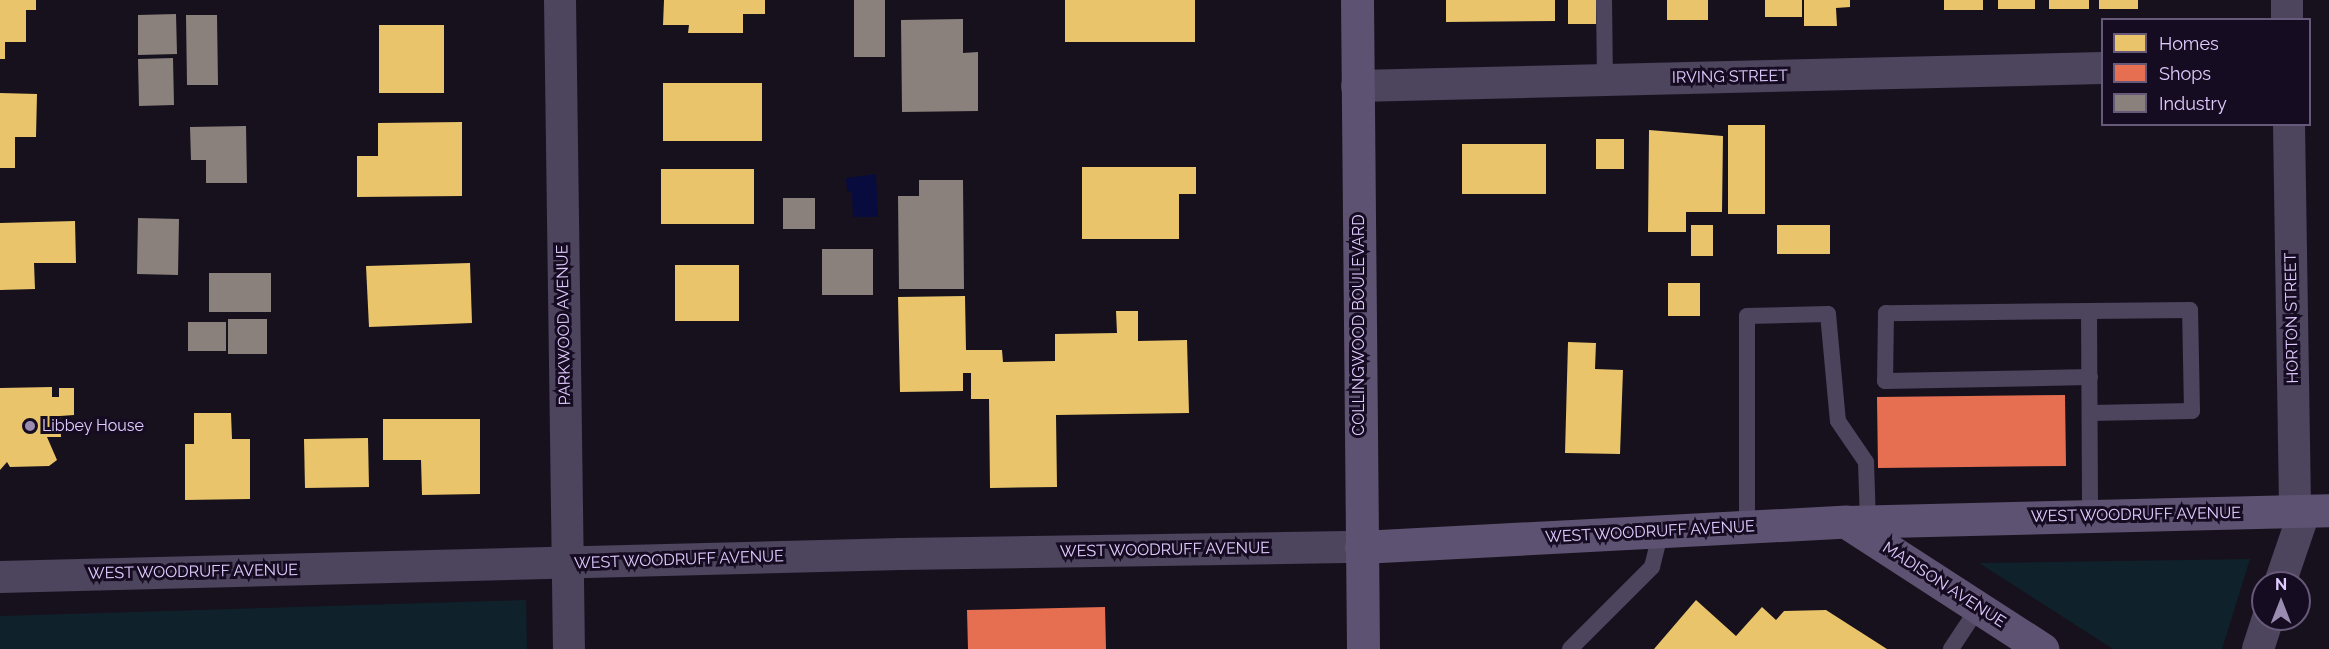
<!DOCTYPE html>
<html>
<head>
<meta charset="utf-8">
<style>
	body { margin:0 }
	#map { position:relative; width:2329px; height:649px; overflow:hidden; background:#17111d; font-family:Raleway,sans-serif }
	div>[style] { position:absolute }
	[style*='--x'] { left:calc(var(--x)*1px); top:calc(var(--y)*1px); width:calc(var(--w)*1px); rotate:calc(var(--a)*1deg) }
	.green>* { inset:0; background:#0f212a }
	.water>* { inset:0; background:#080b3e }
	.homes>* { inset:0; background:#e9c46a }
	.shops>* { inset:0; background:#e76f51 }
	.industry>* { inset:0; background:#8a817c }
	.lane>* { height:16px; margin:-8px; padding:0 8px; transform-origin:8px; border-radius:8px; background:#4d445e }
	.street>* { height:32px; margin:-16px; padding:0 16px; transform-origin:16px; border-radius:16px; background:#4d445e }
	.secondary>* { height:33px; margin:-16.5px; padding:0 16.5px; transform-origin:16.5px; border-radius:16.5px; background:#5d5271 }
	.dots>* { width:16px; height:16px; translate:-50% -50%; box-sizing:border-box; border:3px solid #160c22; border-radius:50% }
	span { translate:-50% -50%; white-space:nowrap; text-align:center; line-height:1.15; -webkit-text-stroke:6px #160c22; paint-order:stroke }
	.street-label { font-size:16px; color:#e1ccff }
	.poi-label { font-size:16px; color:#e1ccff }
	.left { translate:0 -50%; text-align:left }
	.legend { position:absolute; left:2101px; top:18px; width:210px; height:108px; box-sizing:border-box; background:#160c22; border:2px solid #67597a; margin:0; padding:8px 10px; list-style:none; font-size:18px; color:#e1ccff }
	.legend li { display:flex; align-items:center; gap:12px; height:30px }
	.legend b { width:30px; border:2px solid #67597a }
	.north { position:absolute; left:2251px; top:571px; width:60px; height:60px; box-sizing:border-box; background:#160c22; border:2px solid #67597a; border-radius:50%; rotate:0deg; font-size:16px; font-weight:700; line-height:24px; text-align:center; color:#e1ccff }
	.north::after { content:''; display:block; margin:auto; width:21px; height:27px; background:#9a8bb0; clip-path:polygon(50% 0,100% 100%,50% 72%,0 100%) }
</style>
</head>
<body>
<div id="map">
	<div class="green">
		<div style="clip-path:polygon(2250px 559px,2222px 649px,2113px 649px,1979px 563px)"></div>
		<div style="clip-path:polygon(526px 600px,527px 649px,0 649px,0 616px)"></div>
	</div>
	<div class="water">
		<div style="clip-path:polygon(876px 174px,878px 217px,853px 217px,852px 192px,847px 191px,846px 178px)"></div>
	</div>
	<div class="homes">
		<div style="clip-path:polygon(0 0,36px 0,36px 10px,26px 10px,26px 42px,5px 42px,5px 59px,0 59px)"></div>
		<div style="clip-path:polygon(664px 0,765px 0,765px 14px,743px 14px,743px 33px,688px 33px,689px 25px,663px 25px)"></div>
		<div style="clip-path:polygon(1065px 0,1195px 0,1195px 42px,1065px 42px)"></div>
		<div style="clip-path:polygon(1446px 0,1555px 0,1555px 21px,1446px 22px)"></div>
		<div style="clip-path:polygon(1568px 0,1596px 0,1596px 24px,1568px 24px)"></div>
		<div style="clip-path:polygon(1667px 0,1708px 0,1708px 20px,1667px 20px)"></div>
		<div style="clip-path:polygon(1765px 0,1802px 0,1802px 17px,1765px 17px)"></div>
		<div style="clip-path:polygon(1804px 0,1850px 0,1850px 7px,1836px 8px,1837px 26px,1804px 26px)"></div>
		<div style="clip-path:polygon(1944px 0,1983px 0,1983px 10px,1944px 10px)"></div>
		<div style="clip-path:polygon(1998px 0,2035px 0,2035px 9px,1998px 9px)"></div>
		<div style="clip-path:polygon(2049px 0,2089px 0,2089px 9px,2049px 9px)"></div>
		<div style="clip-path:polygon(2099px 0,2138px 0,2138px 9px,2099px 9px)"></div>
		<div style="clip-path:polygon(379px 25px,444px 25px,444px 93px,379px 93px)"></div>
		<div style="clip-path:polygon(663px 83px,762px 83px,762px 141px,663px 141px)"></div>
		<div style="clip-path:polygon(0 93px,37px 94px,36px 137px,15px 137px,15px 168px,0 168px)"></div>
		<div style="clip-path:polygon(462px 122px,462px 196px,357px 197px,357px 156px,378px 156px,378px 123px)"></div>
		<div style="clip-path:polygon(1728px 125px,1765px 125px,1765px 214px,1728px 214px)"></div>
		<div style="clip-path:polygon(1649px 130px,1723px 136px,1722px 212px,1686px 212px,1686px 232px,1648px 232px)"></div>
		<div style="clip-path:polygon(1596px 139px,1624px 139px,1624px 169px,1596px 169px)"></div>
		<div style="clip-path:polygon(1462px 144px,1546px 144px,1546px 194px,1462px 194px)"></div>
		<div style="clip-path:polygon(1082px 167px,1196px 167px,1196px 194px,1179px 194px,1179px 239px,1082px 239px)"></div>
		<div style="clip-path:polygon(661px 169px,754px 169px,754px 224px,661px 224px)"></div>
		<div style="clip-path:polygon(75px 221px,76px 263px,34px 263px,35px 289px,0 290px,0 223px)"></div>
		<div style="clip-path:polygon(1691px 225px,1713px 225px,1713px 256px,1691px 256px)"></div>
		<div style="clip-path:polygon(1777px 225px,1830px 225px,1830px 254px,1777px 254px)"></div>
		<div style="clip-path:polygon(470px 263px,472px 323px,369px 327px,366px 266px)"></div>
		<div style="clip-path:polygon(675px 265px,739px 265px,739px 321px,675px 321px)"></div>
		<div style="clip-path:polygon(1668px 283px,1700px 283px,1700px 316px,1668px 316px)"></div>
		<div style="clip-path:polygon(965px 296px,966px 350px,1002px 350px,1003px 362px,1055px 361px,1055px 334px,1117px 333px,1116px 311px,1138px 311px,1138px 341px,1187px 340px,1189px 413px,1056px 415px,1057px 487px,990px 488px,989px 399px,971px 399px,971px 373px,963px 373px,963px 391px,900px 392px,898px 297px)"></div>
		<div style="clip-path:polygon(1568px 342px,1596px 343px,1595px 369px,1623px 370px,1620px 454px,1565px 453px)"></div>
		<div style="clip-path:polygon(52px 387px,52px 397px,59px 397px,59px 388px,74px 388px,74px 415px,60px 416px,61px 437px,47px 437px,57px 460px,49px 466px,10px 467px,7px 462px,0 470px,0 388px)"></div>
		<div style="clip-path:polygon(194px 413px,231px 413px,232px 439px,250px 439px,250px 499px,185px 500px,185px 444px,194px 444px)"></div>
		<div style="clip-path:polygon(383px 419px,480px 419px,480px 494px,422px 495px,421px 460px,383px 460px)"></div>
		<div style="clip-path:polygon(368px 438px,369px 487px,305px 488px,304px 439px)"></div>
		<div style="clip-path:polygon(1696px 600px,1736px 636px,1762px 607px,1776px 620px,1784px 611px,1826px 610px,1887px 649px,1654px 649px)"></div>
	</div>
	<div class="shops">
		<div style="clip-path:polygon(2065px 395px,2066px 466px,1878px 468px,1877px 397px)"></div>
		<div style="clip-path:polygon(1105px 607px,1106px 649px,968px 649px,967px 610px)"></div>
	</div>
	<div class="industry">
		<div style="clip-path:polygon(854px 0,885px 0,885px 57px,854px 57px)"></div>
		<div style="clip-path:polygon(176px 14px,177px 54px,138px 55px,138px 15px)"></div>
		<div style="clip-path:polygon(186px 15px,217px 15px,218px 85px,187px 85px)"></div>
		<div style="clip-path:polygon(963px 19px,963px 53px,978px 52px,978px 111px,902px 112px,901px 20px)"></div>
		<div style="clip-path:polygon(173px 58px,174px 105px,139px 106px,138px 59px)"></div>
		<div style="clip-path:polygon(246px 126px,247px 183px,206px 183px,206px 160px,191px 160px,190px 127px)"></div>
		<div style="clip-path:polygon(919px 180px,963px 180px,964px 289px,899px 289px,898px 196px,919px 196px)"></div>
		<div style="clip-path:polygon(783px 198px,815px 198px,815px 229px,783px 229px)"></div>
		<div style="clip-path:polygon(138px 218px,179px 219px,178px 275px,137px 274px)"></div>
		<div style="clip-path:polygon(822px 249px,873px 249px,873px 295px,822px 295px)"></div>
		<div style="clip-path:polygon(209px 273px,271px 273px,271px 312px,209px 312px)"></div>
		<div style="clip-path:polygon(228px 319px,267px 319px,267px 354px,228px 354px)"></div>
		<div style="clip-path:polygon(188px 322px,226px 322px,226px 351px,188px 351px)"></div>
	</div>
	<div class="lane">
		<div style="--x:1604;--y:0;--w:80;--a:89.3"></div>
		<div style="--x:2089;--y:311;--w:203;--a:179.4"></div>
		<div style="--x:1886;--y:313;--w:68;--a:90.8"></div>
		<div style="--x:1885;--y:381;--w:205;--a:-1.1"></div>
		<div style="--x:2090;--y:413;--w:102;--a:-1.1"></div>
		<div style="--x:2192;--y:411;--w:101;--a:-91.1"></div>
		<div style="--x:2190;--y:310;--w:101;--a:179.4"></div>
		<div style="--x:2089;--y:311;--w:205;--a:89.7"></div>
		<div style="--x:1747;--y:527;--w:211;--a:-90"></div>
		<div style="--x:1747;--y:316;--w:81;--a:-1.4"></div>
		<div style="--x:1828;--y:314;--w:107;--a:84.7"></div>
		<div style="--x:1838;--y:421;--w:50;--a:55.7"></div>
		<div style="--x:1866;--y:462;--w:59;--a:88.1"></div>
		<div style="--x:1570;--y:649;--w:116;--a:-45"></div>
		<div style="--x:1652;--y:567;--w:36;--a:-76"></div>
		<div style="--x:1951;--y:649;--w:49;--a:-56.6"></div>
	</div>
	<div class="street">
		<div style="--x:560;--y:0;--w:649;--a:89.21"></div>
		<div style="--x:2287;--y:0;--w:20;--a:90"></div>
		<div style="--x:1357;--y:86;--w:745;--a:-1.38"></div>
		<div style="--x:2289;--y:124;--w:387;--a:89.1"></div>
		<div style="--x:0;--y:577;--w:901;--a:-1.46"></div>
		<div style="--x:901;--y:554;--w:460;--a:-0.9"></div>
		<div style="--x:2280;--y:583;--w:77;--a:-71.1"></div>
		<div style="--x:2258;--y:649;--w:32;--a:-72"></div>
	</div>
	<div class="secondary">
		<div style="--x:1357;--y:0;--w:649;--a:89.47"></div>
		<div style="--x:1846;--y:522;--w:234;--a:32.9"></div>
		<div style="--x:1361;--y:547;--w:486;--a:-3"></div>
		<div style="--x:1846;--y:522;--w:483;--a:-1.4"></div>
	</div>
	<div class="dots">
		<div style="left:30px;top:426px;background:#9a8bb0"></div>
	</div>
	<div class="street-label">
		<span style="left:1730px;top:77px;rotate:-1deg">IRVING STREET</span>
		<span style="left:2292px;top:318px;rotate:-91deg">HORTON STREET</span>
		<span style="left:564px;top:325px;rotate:-91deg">PARKWOOD AVENUE</span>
		<span style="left:1359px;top:325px;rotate:-90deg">COLLINGWOOD BOULEVARD</span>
		<span style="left:2136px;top:515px;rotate:-1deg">WEST WOODRUFF AVENUE</span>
		<span style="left:1650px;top:532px;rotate:-3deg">WEST WOODRUFF AVENUE</span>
		<span style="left:1165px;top:550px;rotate:-1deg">WEST WOODRUFF AVENUE</span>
		<span style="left:679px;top:560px;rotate:-2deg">WEST WOODRUFF AVENUE</span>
		<span style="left:193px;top:572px;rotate:-1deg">WEST WOODRUFF AVENUE</span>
		<span style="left:1944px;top:585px;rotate:33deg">MADISON AVENUE</span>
	</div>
	<div class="poi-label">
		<span class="left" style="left:42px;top:426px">Libbey House</span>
	</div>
	<ul class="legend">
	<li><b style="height:16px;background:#e9c46a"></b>Homes</li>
	<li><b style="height:16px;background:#e76f51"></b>Shops</li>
	<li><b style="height:16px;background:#8a817c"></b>Industry</li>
	</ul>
	<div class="north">N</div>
</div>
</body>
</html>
